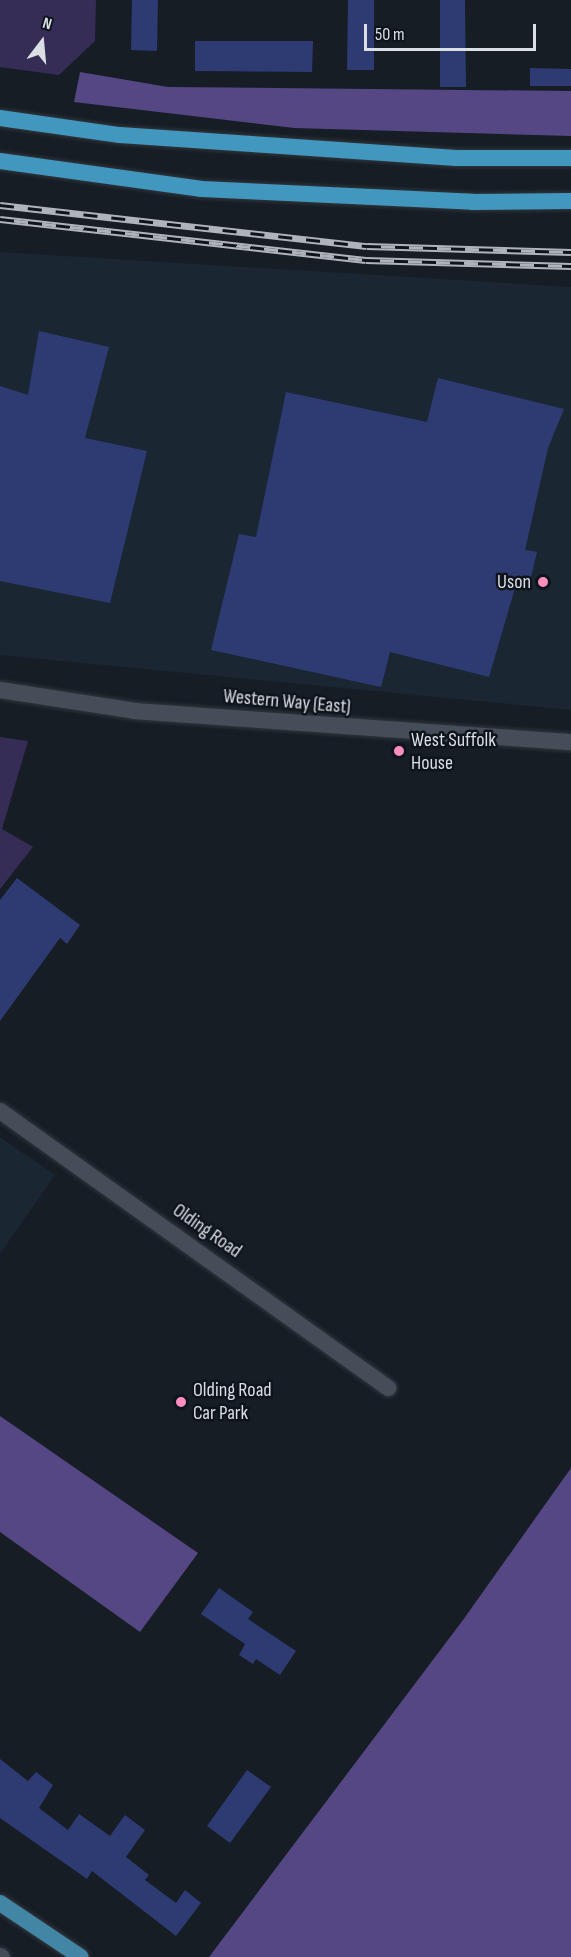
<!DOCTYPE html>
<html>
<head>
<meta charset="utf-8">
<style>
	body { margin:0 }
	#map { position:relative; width:571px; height:1957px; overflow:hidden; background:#161d25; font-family:"Sofia Sans Condensed",sans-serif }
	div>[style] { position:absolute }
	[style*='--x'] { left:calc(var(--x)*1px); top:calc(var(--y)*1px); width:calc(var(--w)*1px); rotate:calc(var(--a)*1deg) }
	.built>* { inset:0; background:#1b2633 }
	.green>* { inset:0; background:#362d56 }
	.forest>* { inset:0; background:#544783 }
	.building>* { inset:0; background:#2e3b73 }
	.roads { filter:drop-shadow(0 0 2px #32373d) drop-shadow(0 0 2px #32373d) }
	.minor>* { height:16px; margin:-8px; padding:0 8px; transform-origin:8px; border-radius:8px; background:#454e58 }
	.tertiary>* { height:16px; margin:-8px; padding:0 8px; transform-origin:8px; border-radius:8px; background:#454e58 }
	.primary>* { height:16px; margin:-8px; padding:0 8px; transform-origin:8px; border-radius:8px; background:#4285a4 }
	.trunk>* { height:16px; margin:-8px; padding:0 8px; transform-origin:8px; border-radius:8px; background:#4197be }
	.rail>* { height:7px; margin-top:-3.5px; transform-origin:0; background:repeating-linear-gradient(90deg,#0d141c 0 14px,#aeb4ba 0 28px); box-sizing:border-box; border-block:2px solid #aeb4ba }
	.dots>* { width:16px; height:16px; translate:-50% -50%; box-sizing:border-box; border:3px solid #0d141c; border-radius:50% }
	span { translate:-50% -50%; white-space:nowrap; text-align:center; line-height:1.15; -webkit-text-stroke:5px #0d141c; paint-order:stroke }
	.poi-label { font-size:20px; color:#dadfe5 }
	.right { translate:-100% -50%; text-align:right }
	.left { translate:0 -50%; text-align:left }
	.street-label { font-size:20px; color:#dadfe5 }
	.north { position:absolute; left:12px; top:12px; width:60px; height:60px; -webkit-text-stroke:4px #0d141c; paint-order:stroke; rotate:16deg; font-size:16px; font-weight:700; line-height:24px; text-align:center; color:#dadfe5 }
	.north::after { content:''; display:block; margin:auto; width:21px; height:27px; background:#dadfe5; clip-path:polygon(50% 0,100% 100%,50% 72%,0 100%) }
	.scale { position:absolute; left:364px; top:24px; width:172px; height:27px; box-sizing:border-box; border:3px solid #dadfe5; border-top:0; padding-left:8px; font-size:18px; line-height:21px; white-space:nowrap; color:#dadfe5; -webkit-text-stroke:4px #0d141c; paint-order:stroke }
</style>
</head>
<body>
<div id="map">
	<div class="built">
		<div style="clip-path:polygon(0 252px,571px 287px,571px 710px,0 655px)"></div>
		<div style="clip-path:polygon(0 1137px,55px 1175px,0 1254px)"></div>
	</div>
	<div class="green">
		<div style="clip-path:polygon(0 0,96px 0,95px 41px,59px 75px,0 67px)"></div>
		<div style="clip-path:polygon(0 737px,28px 741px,2px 829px,33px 847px,0 889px)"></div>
	</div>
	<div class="forest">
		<div style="clip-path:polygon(80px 72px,168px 87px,571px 91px,571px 136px,294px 128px,74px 102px)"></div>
		<div style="clip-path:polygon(0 1416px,198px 1553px,140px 1632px,0 1532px)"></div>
		<div style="clip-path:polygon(571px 1468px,571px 1957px,209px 1957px,463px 1620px)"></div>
	</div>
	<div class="building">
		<div style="clip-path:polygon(132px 0,158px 0,157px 51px,131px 50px)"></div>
		<div style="clip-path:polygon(348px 0,374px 0,374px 70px,347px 70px)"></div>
		<div style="clip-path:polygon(440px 0,465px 0,466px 87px,440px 87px)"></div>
		<div style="clip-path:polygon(195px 41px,313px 41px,312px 72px,195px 71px)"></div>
		<div style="clip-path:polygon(530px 68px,571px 69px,571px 86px,530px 86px)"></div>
		<div style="clip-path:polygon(39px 331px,109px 347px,85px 438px,147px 451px,110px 603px,0 581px,0 386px,28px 395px)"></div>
		<div style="clip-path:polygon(438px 378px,564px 409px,548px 448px,525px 550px,537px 552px,528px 590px,515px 588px,489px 677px,390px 652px,381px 687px,211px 650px,239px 534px,256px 537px,286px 392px,427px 422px)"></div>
		<div style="clip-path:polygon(17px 878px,80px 925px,67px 944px,60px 938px,0 1021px,0 900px)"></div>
		<div style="clip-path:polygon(219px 1588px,253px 1612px,248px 1619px,296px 1651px,280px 1675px,256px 1659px,253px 1664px,239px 1655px,245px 1644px,201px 1614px)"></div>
		<div style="clip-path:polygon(0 1759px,28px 1781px,36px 1772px,53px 1785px,39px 1808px,68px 1830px,79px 1814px,110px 1836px,125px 1815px,145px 1830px,126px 1857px,149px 1875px,145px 1880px,176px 1903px,185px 1890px,201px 1903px,176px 1936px,92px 1871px,87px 1879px,0 1818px)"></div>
		<div style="clip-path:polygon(247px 1770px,271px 1787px,230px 1843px,207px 1826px)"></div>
	</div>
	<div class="roads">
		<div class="minor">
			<div style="--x:0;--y:1111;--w:477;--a:35.5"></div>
			<div style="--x:0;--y:1956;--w:2;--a:27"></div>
		</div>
		<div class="tertiary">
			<div style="--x:0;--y:690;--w:137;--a:8.8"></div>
			<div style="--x:135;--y:711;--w:437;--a:4.1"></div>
		</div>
		<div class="primary">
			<div style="--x:0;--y:1903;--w:97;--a:33.7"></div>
		</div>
		<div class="trunk">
			<div style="--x:0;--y:118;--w:121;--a:8.1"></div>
			<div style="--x:120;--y:135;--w:337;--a:3.9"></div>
			<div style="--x:456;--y:158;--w:115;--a:0"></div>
			<div style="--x:0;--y:161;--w:204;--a:7.9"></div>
			<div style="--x:202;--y:189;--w:271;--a:2.7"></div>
			<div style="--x:473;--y:202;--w:98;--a:-0.6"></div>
		</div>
	</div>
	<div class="rail">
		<div style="--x:0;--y:205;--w:369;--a:6.4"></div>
		<div style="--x:367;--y:246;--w:204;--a:1.7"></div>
		<div style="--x:0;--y:219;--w:368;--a:6.4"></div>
		<div style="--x:366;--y:260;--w:205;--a:1.7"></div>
	</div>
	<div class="dots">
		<div style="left:543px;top:582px;background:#fd8ebf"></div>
		<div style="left:399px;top:751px;background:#fd8ebf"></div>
		<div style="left:181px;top:1402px;background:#fd8ebf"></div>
	</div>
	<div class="poi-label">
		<span class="right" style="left:531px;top:582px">Uson</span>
		<span class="left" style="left:411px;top:752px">West Suffolk<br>House</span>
		<span class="left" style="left:193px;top:1402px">Olding Road<br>Car Park</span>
	</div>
	<div class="street-label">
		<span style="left:287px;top:702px;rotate:5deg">Western Way (East)</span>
		<span style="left:207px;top:1231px;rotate:35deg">Olding Road</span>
	</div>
	<div class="north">N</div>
	<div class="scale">50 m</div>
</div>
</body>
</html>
